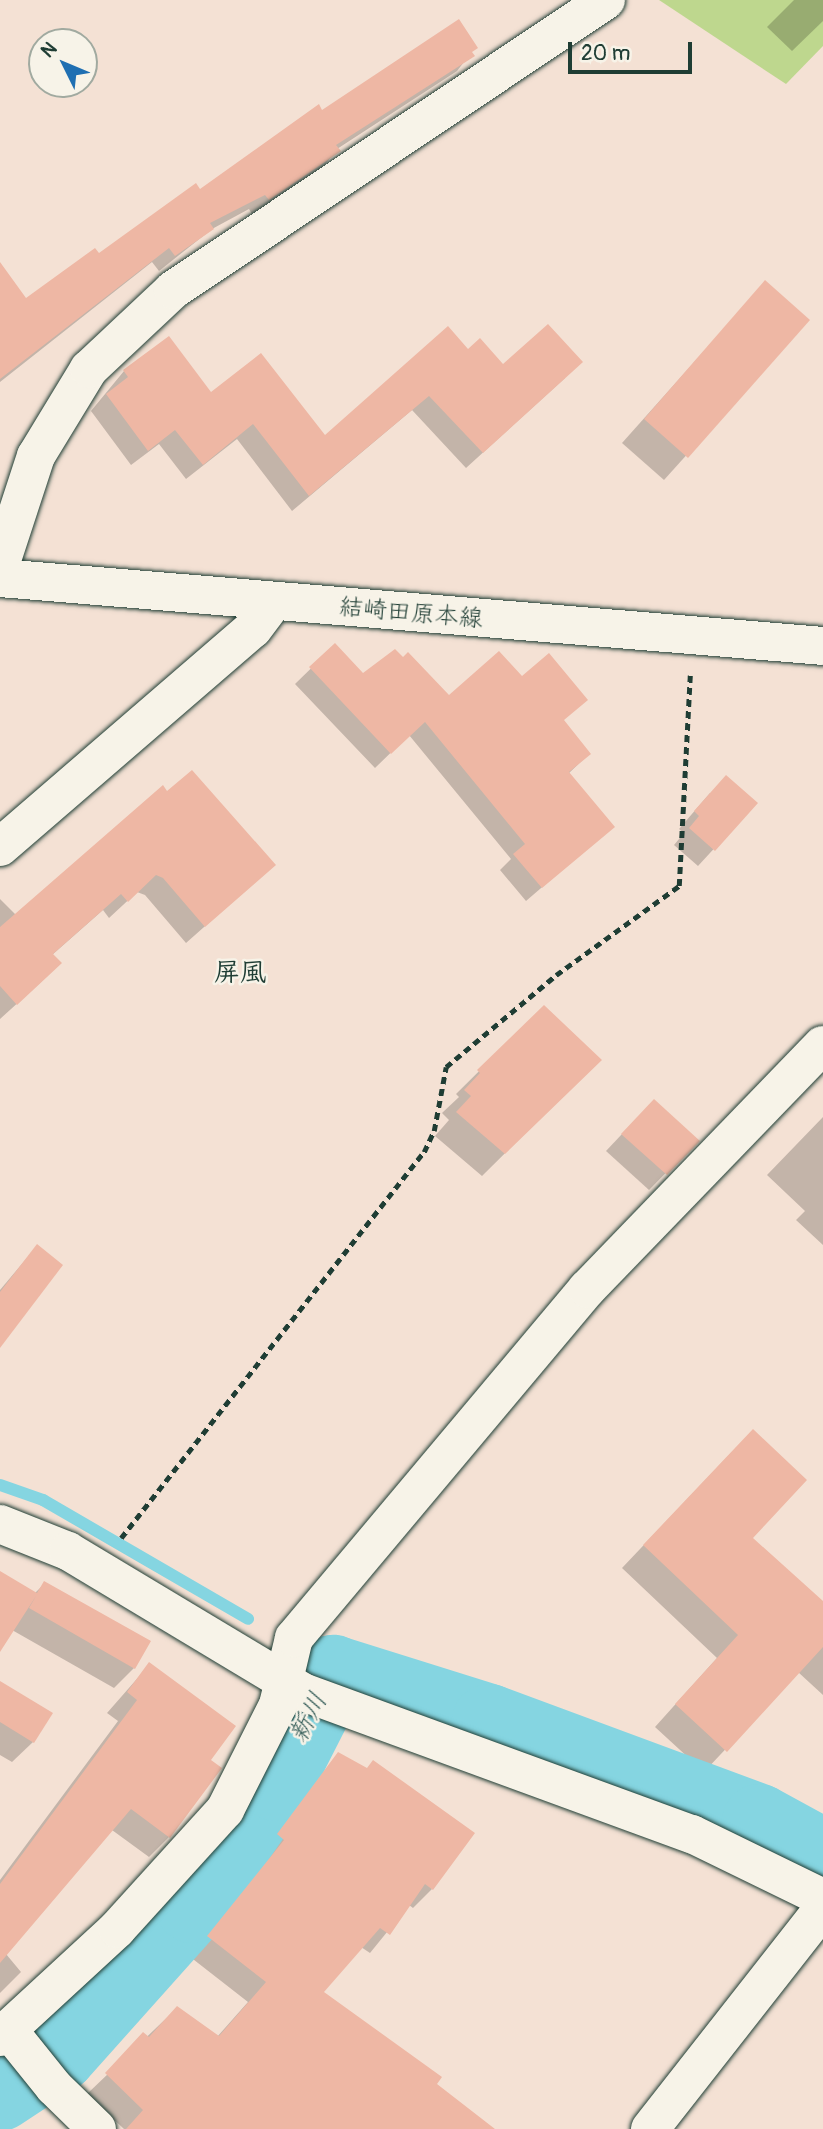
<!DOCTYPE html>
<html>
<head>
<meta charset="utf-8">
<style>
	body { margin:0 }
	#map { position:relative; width:823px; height:2129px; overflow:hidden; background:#f4e1d4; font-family:Pangolin,"Klee One",sans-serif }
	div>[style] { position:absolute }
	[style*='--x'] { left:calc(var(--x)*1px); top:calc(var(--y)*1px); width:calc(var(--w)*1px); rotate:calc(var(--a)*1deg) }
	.green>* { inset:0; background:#bed78e }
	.shadow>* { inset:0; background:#0003 }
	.stream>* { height:12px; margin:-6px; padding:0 6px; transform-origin:6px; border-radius:6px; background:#85d5e1 }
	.river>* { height:74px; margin:-37px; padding:0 37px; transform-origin:37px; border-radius:37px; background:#85d5e1 }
	.building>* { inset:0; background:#eeb7a4 }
	.path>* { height:4.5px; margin-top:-2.25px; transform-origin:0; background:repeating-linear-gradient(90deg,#1f3d34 0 7px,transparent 0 12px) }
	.roads { filter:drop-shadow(0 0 2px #1f3d34) drop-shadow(0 0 2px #1f3d34) }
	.minor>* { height:38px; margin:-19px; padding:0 19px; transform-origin:19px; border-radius:19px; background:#f7f3e8 }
	.tertiary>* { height:38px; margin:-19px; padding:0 19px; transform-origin:19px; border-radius:19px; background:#f7f3e8 }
	.secondary>* { height:38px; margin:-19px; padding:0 19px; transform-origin:19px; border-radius:19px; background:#f7f3e8 }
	span { translate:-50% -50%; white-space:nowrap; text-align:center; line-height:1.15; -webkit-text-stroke:5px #f7f3e8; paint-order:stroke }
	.street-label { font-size:24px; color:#1f3d34 }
	.neighbourhood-label { font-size:26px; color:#1f3d34; font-weight:700 }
	.water-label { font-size:26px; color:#335b57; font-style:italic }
	.north { position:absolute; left:28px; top:28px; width:70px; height:70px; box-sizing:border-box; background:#f7f3e8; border:2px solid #a1aaa0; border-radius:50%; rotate:313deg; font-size:19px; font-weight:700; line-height:28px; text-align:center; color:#1f3d34 }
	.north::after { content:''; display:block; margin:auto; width:24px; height:32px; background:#1f6fb2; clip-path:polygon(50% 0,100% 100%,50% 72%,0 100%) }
	.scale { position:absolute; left:568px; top:42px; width:124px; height:32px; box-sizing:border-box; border:4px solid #1f3d34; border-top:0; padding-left:9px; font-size:21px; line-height:24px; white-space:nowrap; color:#1f3d34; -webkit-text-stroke:5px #f7f3e8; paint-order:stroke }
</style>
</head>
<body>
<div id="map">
	<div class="green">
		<div style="clip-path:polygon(659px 0,823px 0,823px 46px,786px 84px)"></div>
	</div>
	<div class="shadow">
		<div style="clip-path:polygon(794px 0,823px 0,823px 21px,792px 51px,767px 27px)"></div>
		<div style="clip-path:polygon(471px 53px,457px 71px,337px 149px,323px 167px,252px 214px,249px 209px,212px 229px,159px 271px,152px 262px,0 382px,0 303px,26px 301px,322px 112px)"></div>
		<div style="clip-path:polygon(765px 283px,808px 320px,664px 480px,622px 443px)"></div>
		<div style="clip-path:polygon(169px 338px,210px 394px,325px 438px,467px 351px,502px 367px,565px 378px,466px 468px,412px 410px,292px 511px,237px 439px,186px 479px,159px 444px,131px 465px,91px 411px,124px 371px)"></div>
		<div style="clip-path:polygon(335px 645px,363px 676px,563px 721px,589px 754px,568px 774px,612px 827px,526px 901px,500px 870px,511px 859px,409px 735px,375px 768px,295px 684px)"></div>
		<div style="clip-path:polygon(710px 793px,756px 803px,698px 866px,674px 845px,684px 833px,679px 829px)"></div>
		<div style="clip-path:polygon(167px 794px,274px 865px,186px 943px,145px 895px,137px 892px,109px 918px,103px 910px,52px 955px,42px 981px,0 1019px,0 899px,16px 915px)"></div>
		<div style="clip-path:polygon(544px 1007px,599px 1060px,482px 1176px,435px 1136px,449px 1120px,442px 1113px,459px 1097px,456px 1094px)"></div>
		<div style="clip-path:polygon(638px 1117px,697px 1141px,649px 1190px,606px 1151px)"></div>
		<div style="clip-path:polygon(823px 1117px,823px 1245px,796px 1220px,805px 1211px,767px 1175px)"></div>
		<div style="clip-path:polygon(37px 1246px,0 1345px,0 1290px)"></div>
		<div style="clip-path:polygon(731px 1453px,750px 1538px,823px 1604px,823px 1695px,798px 1672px,704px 1772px,655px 1727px,717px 1658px,622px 1568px)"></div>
		<div style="clip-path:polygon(0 1574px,34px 1594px,45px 1583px,134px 1668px,114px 1688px,12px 1630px,0 1649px)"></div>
		<div style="clip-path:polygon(150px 1664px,209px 1760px,169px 1837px,149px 1857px,112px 1830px,6px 1954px,21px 1972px,0 1993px,0 1880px,118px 1721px,107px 1713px)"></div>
		<div style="clip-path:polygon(0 1683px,33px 1742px,12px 1762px,0 1755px)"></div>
		<div style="clip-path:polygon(338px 1754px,432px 1889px,413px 1908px,409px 1905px,370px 1953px,361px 1947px,322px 1992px,492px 2129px,124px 2129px,87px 2094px,177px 2008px,217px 2037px,248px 2002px,189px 1956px,266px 1860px,259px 1854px)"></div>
	</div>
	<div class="stream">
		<div style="--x:0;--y:1485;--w:46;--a:19.2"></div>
		<div style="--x:43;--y:1500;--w:237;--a:30.1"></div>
		<div style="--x:319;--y:1663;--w:17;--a:33"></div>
	</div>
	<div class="river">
		<div style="--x:0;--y:2094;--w:71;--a:-33.5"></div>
		<div style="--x:59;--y:2055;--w:200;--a:-48.2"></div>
		<div style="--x:192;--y:1906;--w:148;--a:-55.5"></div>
		<div style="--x:276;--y:1784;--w:126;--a:-63"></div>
		<div style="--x:333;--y:1672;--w:164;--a:17.4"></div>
		<div style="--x:489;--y:1721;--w:288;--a:20.3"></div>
		<div style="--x:759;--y:1821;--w:73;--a:28.7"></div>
	</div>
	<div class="building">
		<div style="clip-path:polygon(459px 19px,478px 48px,472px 52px,475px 56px,336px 145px,341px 151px,269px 200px,265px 195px,210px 223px,214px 229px,175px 256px,169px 248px,0 379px,0 262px,26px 298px,95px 248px,99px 253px,196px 183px,200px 189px,319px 104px,322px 110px)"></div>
		<div style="clip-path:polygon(765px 280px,810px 320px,688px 458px,644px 419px)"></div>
		<div style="clip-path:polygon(548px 324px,583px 362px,483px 453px,429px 396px,309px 496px,253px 424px,203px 465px,175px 430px,148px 451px,106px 394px,128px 377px,123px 370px,169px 336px,211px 392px,261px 353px,325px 435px,448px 326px,468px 349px,480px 338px,503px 364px)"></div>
		<div style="clip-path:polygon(335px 643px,363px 673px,395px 649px,403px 657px,408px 652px,449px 695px,499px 651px,522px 676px,549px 653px,588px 700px,564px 720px,591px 754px,569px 772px,615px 827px,542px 888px,513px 854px,525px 844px,425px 722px,391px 754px,309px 667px)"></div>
		<div style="clip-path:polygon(192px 770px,276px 865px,205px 927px,163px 878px,156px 875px,128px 902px,121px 894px,53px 954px,62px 963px,17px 1005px,0 986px,0 927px,163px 785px,167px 791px)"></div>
		<div style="clip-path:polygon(726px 775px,758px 803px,715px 851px,689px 828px,699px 816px,694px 811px)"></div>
		<div style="clip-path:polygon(544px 1005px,602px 1060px,505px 1154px,456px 1112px,471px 1096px,464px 1090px,480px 1073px,477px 1070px)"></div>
		<div style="clip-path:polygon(654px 1099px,700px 1141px,667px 1175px,621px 1134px)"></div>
		<div style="clip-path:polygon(37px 1244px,63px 1265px,0 1348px,0 1292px)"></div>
		<div style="clip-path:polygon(753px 1429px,807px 1480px,753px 1538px,823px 1601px,823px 1647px,727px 1752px,675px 1704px,738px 1635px,643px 1545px)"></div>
		<div style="clip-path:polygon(0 1571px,37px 1593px,44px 1581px,151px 1641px,135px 1669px,29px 1608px,36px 1596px,0 1652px)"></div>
		<div style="clip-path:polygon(149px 1662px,236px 1726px,211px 1760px,222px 1768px,170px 1838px,131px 1809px,0 1963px,0 1884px,137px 1700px,127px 1692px)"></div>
		<div style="clip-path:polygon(0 1681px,53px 1713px,34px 1743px,0 1722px)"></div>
		<div style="clip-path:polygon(338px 1752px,367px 1768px,373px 1760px,475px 1833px,433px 1890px,425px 1884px,390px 1935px,380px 1928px,324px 1992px,442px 2077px,437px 2084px,495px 2129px,126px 2129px,143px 2110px,105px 2073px,143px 2032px,149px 2037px,177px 2006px,219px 2036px,266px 1982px,207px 1936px,284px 1840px,277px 1834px)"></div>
	</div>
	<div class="path">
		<div style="--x:121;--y:1538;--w:491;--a:-51.9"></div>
		<div style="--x:424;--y:1152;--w:23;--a:-65"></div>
		<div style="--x:434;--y:1131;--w:65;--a:-79.4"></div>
		<div style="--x:446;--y:1067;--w:143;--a:-39.9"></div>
		<div style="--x:556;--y:975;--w:152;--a:-35.9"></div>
		<div style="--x:679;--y:886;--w:211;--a:-87"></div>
	</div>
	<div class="roads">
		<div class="minor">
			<div style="--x:0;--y:566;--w:116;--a:-71.9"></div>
			<div style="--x:36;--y:456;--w:102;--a:-58.7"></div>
			<div style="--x:89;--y:369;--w:115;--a:-43.2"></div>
			<div style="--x:173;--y:290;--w:521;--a:-33.81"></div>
			<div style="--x:0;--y:847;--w:334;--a:-40.8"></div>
			<div style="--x:253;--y:629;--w:34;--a:-53"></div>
			<div style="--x:0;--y:1524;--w:73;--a:21.7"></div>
			<div style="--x:68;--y:1551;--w:274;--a:31"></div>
			<div style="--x:303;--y:1692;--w:414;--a:20.1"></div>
			<div style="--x:692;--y:1834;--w:146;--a:26"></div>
			<div style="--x:9;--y:2031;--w:72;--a:51.2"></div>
			<div style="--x:54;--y:2087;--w:60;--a:44.3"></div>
			<div style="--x:0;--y:2037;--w:159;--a:-42.7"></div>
			<div style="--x:117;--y:1929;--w:161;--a:-47.8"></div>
			<div style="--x:225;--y:1810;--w:118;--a:-63.2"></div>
			<div style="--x:278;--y:1705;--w:69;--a:-76.6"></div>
			<div style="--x:294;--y:1638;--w:456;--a:-50"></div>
			<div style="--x:587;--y:1289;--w:339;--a:-46"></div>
		</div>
		<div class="tertiary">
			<div style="--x:650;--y:2129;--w:281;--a:-51.9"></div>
		</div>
		<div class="secondary">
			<div style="--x:0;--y:578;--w:826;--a:4.72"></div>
		</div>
	</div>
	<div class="street-label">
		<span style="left:411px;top:613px;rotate:5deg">結崎田原本線</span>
	</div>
	<div class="neighbourhood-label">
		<span style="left:240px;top:974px">屏風</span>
	</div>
	<div class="water-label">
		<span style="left:309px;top:1718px;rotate:-63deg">新川</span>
	</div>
	<div class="north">N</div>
	<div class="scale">20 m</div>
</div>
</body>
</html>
